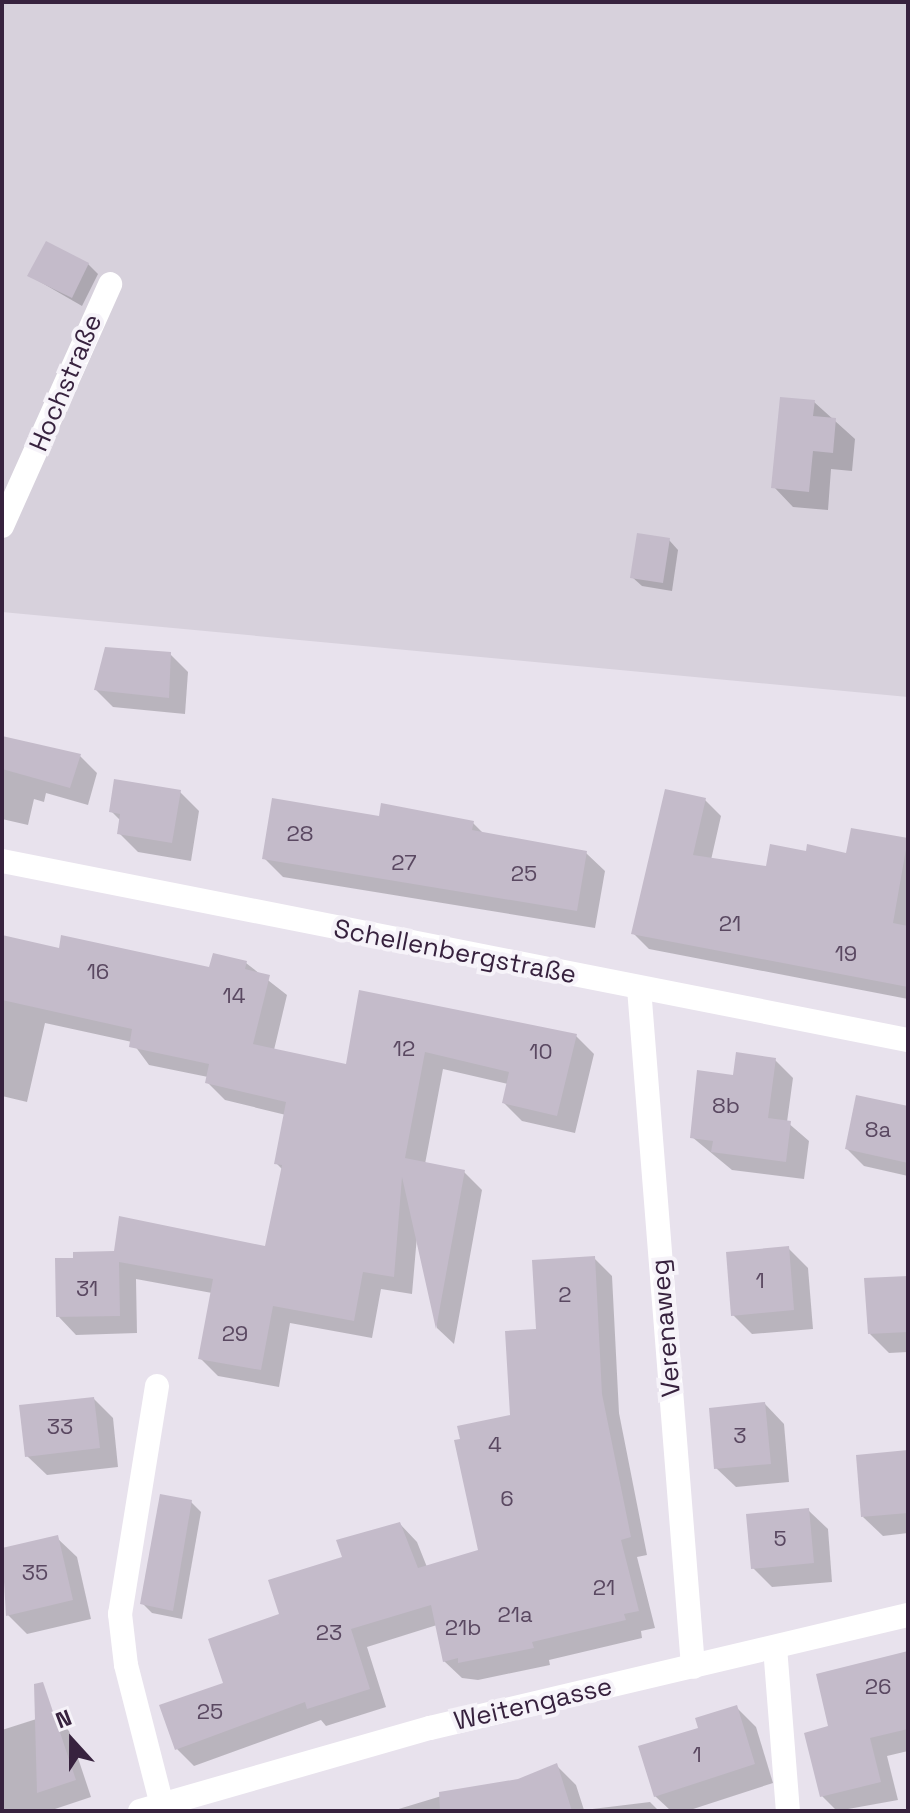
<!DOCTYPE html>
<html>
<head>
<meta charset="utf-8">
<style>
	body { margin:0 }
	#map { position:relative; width:910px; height:1813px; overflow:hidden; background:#e8e2ed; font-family:"Space Grotesk",sans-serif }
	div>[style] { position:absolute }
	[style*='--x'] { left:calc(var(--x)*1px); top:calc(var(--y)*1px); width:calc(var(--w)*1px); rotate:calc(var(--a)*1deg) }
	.built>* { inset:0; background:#d7d1dc }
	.shadow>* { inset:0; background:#0003 }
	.building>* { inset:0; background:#c4bbca }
	.minor>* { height:24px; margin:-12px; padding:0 12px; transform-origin:12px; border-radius:12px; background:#fff }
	span { translate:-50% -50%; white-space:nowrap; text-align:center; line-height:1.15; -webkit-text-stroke:8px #f6f3f9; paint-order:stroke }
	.number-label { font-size:22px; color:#5a4861 }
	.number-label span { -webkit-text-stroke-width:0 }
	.street-label { font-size:26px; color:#37223e }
	.frame { position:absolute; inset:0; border:4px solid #37223e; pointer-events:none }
	.north { position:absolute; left:32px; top:1701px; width:80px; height:80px; -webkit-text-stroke:6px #f6f3f9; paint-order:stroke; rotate:339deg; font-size:22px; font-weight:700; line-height:32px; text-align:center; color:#37223e }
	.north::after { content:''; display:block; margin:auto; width:28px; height:36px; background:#37223e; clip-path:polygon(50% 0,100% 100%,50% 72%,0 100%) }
</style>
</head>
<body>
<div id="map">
	<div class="built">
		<div style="clip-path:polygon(2px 2px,908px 2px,908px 697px,2px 612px)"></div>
	</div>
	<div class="shadow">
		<div style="clip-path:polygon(88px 264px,98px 274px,82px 306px,30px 276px)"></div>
		<div style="clip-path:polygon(814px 402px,855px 439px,852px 471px,831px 469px,828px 510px,793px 507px,774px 487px)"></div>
		<div style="clip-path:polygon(669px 540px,678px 550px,672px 591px,642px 586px,632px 577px)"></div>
		<div style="clip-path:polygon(170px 654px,188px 672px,185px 714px,113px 707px,96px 690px)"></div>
		<div style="clip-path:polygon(2px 739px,80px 756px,97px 773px,88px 805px,46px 793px,44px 802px,34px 799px,28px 825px,2px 819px)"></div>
		<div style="clip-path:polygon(180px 792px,199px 811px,191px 861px,138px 852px,119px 833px,121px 821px,111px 811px)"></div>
		<div style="clip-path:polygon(705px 800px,721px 816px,711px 860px,767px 869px,807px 853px,848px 856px,907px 840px,908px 999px,649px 949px,634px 934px)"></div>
		<div style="clip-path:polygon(381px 818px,473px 823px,484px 834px,586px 853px,605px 871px,595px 928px,283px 877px,264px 858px)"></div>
		<div style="clip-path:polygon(2px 937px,60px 950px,211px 969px,246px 963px,287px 995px,274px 1050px,347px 1067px,361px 992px,576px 1036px,594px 1054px,575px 1133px,522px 1121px,504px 1103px,508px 1084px,443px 1069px,425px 1164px,464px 1172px,482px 1190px,454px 1344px,437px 1328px,417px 1236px,412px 1294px,381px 1289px,372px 1338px,290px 1323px,279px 1387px,218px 1376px,200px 1358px,212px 1293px,136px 1279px,137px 1333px,76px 1335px,58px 1316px,57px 1260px,267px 1249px,283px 1170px,276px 1163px,286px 1115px,225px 1100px,207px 1082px,208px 1077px,149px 1065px,132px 1042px,45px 1023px,27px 1102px,2px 1096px)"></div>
		<div style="clip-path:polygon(775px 1060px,793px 1078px,787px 1122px,809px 1141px,804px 1179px,732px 1170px,692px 1137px,734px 1077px)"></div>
		<div style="clip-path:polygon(908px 1108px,908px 1176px,864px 1166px,847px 1149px)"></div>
		<div style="clip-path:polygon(788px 1248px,808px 1268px,813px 1329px,752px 1334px,733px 1315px)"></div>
		<div style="clip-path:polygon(594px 1258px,612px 1276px,619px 1413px,647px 1555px,637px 1557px,655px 1628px,641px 1631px,642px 1638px,549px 1660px,550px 1665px,478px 1680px,462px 1678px,444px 1661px,437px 1625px,367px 1647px,386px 1707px,326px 1726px,321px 1720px,194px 1766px,177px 1749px,282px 1616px,345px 1558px,400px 1524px,417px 1542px,427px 1567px,480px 1551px,538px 1331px)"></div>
		<div style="clip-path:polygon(908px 1278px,908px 1352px,889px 1353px,870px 1334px)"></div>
		<div style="clip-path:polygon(94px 1399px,113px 1418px,118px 1467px,47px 1475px,27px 1456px)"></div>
		<div style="clip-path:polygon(765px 1404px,784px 1424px,789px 1482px,736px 1487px,716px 1468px)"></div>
		<div style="clip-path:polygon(908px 1452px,908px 1533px,883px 1536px,863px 1517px)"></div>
		<div style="clip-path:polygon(191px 1502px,201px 1512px,182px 1619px,152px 1613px,142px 1603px)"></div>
		<div style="clip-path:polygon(808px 1510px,828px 1529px,832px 1582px,772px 1587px,753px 1568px)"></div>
		<div style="clip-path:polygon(57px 1538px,77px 1557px,91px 1619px,27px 1634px,8px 1615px,2px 1550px)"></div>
		<div style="clip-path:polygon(908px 1653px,908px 1751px,887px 1756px,898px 1800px,837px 1811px,822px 1796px,830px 1728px)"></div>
		<div style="clip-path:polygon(737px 1708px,756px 1727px,773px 1783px,687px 1811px,671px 1811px,655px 1796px,701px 1729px)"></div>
		<div style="clip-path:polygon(52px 1714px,69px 1731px,91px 1797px,49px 1811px,2px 1811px,2px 1730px)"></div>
		<div style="clip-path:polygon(556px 1765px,576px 1785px,584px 1810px,650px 1802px,659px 1811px,392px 1811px,458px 1791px,518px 1781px)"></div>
	</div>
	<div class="building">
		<div style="clip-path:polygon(46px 241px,89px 263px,72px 298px,27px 276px)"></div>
		<div style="clip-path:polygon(780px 397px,815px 400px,813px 416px,836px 418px,833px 453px,813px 451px,809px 492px,771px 488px)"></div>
		<div style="clip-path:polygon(637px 533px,670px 538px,663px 583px,630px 578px)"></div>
		<div style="clip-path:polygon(105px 647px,171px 652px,169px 698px,94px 690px)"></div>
		<div style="clip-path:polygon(2px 736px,81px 754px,70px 788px,2px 769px)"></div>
		<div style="clip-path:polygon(114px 779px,181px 790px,172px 843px,117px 834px,120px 814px,109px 812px)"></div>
		<div style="clip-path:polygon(665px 789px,706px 798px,693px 855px,766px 866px,770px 844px,806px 851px,807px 844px,846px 853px,851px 828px,908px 838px,893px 923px,908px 926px,908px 987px,631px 934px)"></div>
		<div style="clip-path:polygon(272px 798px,379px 816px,381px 803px,474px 821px,472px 830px,587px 851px,577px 911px,262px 859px)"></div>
		<div style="clip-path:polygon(2px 935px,59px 948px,61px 935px,209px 967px,213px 953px,247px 961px,245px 969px,270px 975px,253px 1044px,346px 1064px,359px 990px,577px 1034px,557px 1116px,502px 1103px,509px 1072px,425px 1052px,405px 1158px,465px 1170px,436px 1329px,402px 1177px,394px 1277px,363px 1272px,354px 1321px,273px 1306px,261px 1370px,198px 1359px,213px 1279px,119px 1262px,120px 1316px,56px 1317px,55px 1258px,73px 1258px,73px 1252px,114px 1251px,119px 1216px,265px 1246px,282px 1165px,274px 1164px,286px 1102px,205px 1083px,209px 1064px,129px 1047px,132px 1029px,2px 1000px)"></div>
		<div style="clip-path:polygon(736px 1052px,776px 1058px,768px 1118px,791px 1121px,786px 1162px,711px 1152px,713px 1141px,690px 1138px,697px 1070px,733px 1075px)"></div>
		<div style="clip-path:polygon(856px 1095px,908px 1106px,908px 1163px,845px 1149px)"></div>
		<div style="clip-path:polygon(789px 1246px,794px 1310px,731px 1316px,726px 1252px)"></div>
		<div style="clip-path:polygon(595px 1256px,602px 1394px,631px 1537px,621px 1540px,639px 1611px,624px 1614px,626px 1620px,532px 1642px,534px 1648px,458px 1663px,458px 1658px,443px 1662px,431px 1605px,351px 1629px,370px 1689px,307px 1709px,305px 1702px,175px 1750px,159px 1705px,223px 1683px,208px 1639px,279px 1614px,268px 1580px,342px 1557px,336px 1540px,400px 1522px,418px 1568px,478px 1550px,454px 1440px,460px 1439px,457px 1426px,510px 1415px,505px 1331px,536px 1329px,532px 1260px)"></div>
		<div style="clip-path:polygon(908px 1276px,908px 1332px,868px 1334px,864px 1278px)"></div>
		<div style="clip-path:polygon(94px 1397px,100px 1448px,25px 1457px,19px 1405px)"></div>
		<div style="clip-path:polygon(765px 1402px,771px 1464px,714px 1469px,709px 1408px)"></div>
		<div style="clip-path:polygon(908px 1450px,908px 1513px,861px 1517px,856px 1455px)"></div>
		<div style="clip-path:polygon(160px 1494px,192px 1500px,173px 1611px,140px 1604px)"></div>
		<div style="clip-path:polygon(809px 1508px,814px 1563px,751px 1569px,746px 1514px)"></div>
		<div style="clip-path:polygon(58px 1535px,73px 1600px,6px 1616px,2px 1548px)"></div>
		<div style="clip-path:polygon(908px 1651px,908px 1729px,870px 1738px,881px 1782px,820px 1797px,804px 1733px,828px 1726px,816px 1674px)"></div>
		<div style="clip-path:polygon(43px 1682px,76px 1780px,37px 1793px,34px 1684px)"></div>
		<div style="clip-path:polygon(737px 1705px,755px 1764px,654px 1797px,638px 1746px,698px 1728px,695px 1718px)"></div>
		<div style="clip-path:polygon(557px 1763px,572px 1811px,440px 1811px,439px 1792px,518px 1779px)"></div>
	</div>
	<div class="minor">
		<div style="--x:2;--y:526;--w:265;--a:-65.9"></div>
		<div style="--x:2;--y:861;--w:924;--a:11.18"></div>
		<div style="--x:639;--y:988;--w:681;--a:85.45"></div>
		<div style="--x:157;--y:1386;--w:231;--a:99.2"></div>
		<div style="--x:120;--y:1614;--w:51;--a:83.3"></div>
		<div style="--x:126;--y:1665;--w:145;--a:75.6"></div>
		<div style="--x:775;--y:1647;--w:165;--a:85.5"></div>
		<div style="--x:140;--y:1811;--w:302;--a:-16"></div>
		<div style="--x:430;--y:1728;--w:491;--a:-13.3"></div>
	</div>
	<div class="number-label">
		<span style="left:300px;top:834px">28</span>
		<span style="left:404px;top:863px">27</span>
		<span style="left:524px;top:874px">25</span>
		<span style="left:730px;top:924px">21</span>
		<span style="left:846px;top:954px">19</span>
		<span style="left:98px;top:972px">16</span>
		<span style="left:234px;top:996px">14</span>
		<span style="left:404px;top:1049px">12</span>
		<span style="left:541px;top:1052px">10</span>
		<span style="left:726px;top:1106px">8b</span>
		<span style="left:878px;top:1130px">8a</span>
		<span style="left:760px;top:1281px">1</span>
		<span style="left:87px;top:1289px">31</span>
		<span style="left:565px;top:1295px">2</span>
		<span style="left:235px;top:1334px">29</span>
		<span style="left:60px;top:1427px">33</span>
		<span style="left:740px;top:1436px">3</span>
		<span style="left:495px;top:1445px">4</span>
		<span style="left:507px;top:1499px">6</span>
		<span style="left:780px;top:1539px">5</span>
		<span style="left:35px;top:1573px">35</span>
		<span style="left:604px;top:1588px">21</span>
		<span style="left:515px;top:1615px">21a</span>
		<span style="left:463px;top:1628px">21b</span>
		<span style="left:329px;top:1633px">23</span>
		<span style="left:878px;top:1687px">26</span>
		<span style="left:210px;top:1712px">25</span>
		<span style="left:697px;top:1755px">1</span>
	</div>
	<div class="street-label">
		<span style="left:66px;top:383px;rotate:-67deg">Hochstraße</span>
		<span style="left:455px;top:952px;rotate:11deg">Schellenbergstraße</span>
		<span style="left:666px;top:1328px;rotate:-95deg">Verenaweg</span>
		<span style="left:533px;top:1704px;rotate:-13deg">Weitengasse</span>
	</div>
	<div class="frame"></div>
	<div class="north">N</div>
</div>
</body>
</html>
